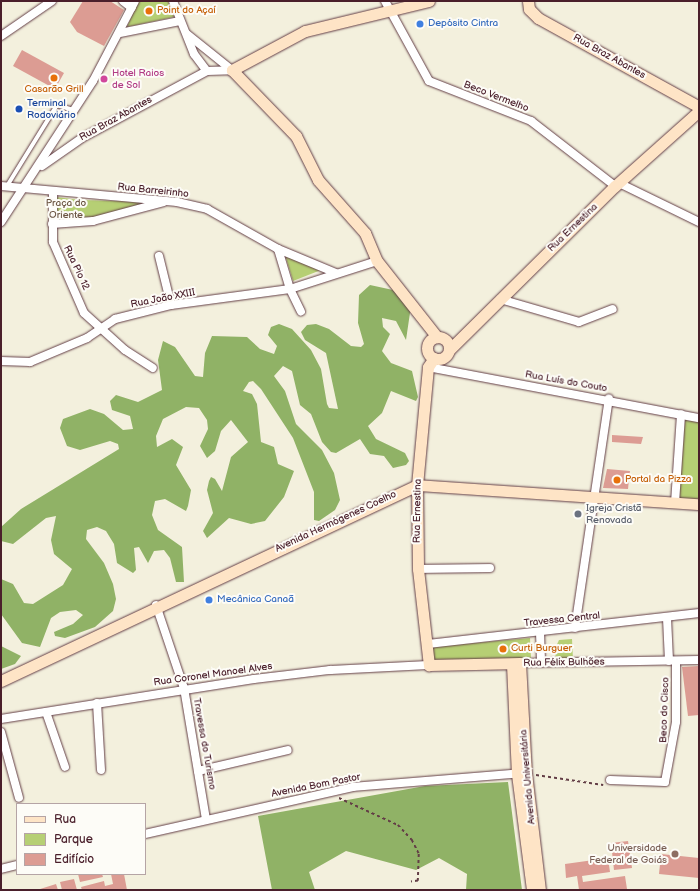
<!DOCTYPE html>
<html>
<head>
<meta charset="utf-8">
<style>
	body { margin:0 }
	#map { position:relative; width:700px; height:891px; overflow:hidden; background:#f3f0dd; font-family:"Balsamiq Sans",sans-serif }
	div>[style] { position:absolute }
	[style*='--x'] { left:calc(var(--x)*1px); top:calc(var(--y)*1px); width:calc(var(--w)*1px); rotate:calc(var(--a)*1deg) }
	.green>* { inset:0; background:#b6cf74 }
	.forest>* { inset:0; background:#90b266 }
	.building>* { inset:0; background:#dc9c93 }
	.path>* { height:1.5px; margin-top:-0.75px; transform-origin:0; background:repeating-linear-gradient(90deg,#633e46 0 3px,transparent 0 6px) }
	.roads { filter:drop-shadow(0 0 1px #633e46) drop-shadow(0 0 1px #633e46) }
	.lane>* { height:4px; margin:-2px; padding:0 2px; transform-origin:2px; border-radius:2px; background:#fff }
	.street>* { height:8px; margin:-4px; padding:0 4px; transform-origin:4px; border-radius:4px; background:#fff }
	.secondary>* { height:11px; margin:-5.5px; padding:0 5.5px; transform-origin:5.5px; border-radius:5.5px; background:#fee4c6 }
	.secondary>.ring { margin:-5.5px; padding:0; box-sizing:content-box; background:none; border:11px solid #fee4c6; border-radius:50% }
	.dots>* { width:11px; height:11px; translate:-50% -50%; box-sizing:border-box; border:2px solid #fdfcf7; border-radius:50% }
	span { translate:-50% -50%; white-space:nowrap; text-align:center; line-height:1.15; -webkit-text-stroke:4px #fdfcf7; paint-order:stroke }
	.food-label { font-size:10px; color:#c56008 }
	.left { translate:0 -50%; text-align:left }
	.shop-label { font-size:10px; color:#366cbe }
	.street-label { font-size:10px; color:#4a1f2b }
	.hotel-label { font-size:10px; color:#b23c85 }
	.transit-label { font-size:10px; color:#164399 }
	.park-label { font-size:10px; color:#6a5441 }
	.worship-label { font-size:10px; color:#5b616d }
	.education-label { font-size:10px; color:#785e54 }
	.right { translate:-100% -50%; text-align:right }
	.frame { position:absolute; inset:0; border:2px solid #4a1f2b; pointer-events:none }
	.legend { position:absolute; left:16px; top:803px; width:130px; height:72px; box-sizing:border-box; background:#fdfcf7; border:1px solid #b5a4a5; margin:0; padding:5px 7px; list-style:none; font-size:12px; color:#4a1f2b }
	.legend li { display:flex; align-items:center; gap:8px; height:20px }
	.legend b { width:20px; border:1px solid #b5a4a5 }
</style>
</head>
<body>
<div id="map">
	<div class="green">
		<div style="clip-path:polygon(138px 1px,168px 1px,174px 17px,127px 27px)"></div>
		<div style="clip-path:polygon(56px 197px,80px 200px,156px 202px,96px 217px,53px 222px)"></div>
		<div style="clip-path:polygon(285px 255px,321px 270px,293px 281px)"></div>
		<div style="clip-path:polygon(685px 418px,699px 422px,699px 500px,679px 498px)"></div>
		<div style="clip-path:polygon(530px 638px,531px 659px,432px 661px,431px 647px)"></div>
		<div style="clip-path:polygon(572px 639px,573px 660px,557px 660px,554px 651px,559px 640px)"></div>
	</div>
	<div class="forest">
		<div style="clip-path:polygon(370px 285px,393px 290px,411px 306px,406px 340px,396px 321px,382px 318px,383px 327px,390px 334px,382px 351px,391px 363px,412px 371px,418px 397px,416px 401px,391px 391px,382px 413px,368px 426px,376px 439px,405px 453px,409px 461px,406px 465px,393px 468px,384px 456px,370px 454px,360px 439px,336px 453px,331px 452px,322px 442px,311px 414px,300px 405px,292px 371px,283px 366px,274px 376px,285px 391px,296px 424px,322px 450px,334px 473px,340px 500px,335px 510px,319px 521px,314px 520px,314px 492px,293px 438px,261px 389px,253px 381px,249px 382px,243px 391px,252px 394px,257px 404px,261px 442px,274px 447px,278px 464px,294px 471px,284px 497px,265px 521px,251px 524px,229px 518px,207px 538px,203px 531px,213px 513px,207px 490px,209px 481px,211px 477px,215px 479px,222px 491px,231px 457px,248px 442px,231px 420px,221px 431px,215px 451px,207px 458px,200px 446px,208px 429px,207px 420px,199px 408px,186px 407px,163px 419px,156px 436px,157px 447px,172px 439px,183px 447px,176px 465px,191px 490px,188px 506px,186px 511px,165px 499px,155px 501px,152px 515px,158px 530px,182px 547px,184px 582px,176px 582px,170px 558px,164px 550px,154px 551px,148px 563px,139px 547px,134px 548px,136px 570px,133px 573px,117px 563px,114px 544px,106px 531px,97px 527px,87px 530px,86px 539px,104px 563px,113px 584px,116px 599px,113px 611px,95px 627px,65px 638px,55px 636px,54px 632px,73px 624px,83px 615px,76px 610px,60px 612px,51px 618px,40px 647px,22px 643px,1px 614px,1px 579px,13px 584px,24px 603px,33px 604px,63px 585px,72px 569px,54px 554px,51px 540px,56px 516px,46px 518px,13px 544px,1px 541px,1px 527px,21px 509px,119px 449px,118px 444px,110px 441px,80px 450px,67px 446px,60px 428px,63px 419px,90px 409px,104px 414px,123px 430px,133px 429px,130px 416px,112px 410px,110px 401px,116px 395px,138px 402px,162px 390px,158px 360px,163px 341px,175px 347px,195px 376px,203px 377px,205px 353px,212px 336px,247px 337px,260px 349px,274px 354px,277px 346px,268px 335px,271px 327px,279px 324px,292px 329px,311px 350px,321px 369px,327px 404px,329px 408px,338px 409px,326px 353px,305px 340px,301px 332px,307px 325px,316px 324px,329px 329px,351px 346px,361px 347px,364px 344px,358px 323px,359px 295px)"></div>
		<div style="clip-path:polygon(1px 646px,21px 656px,15px 664px,1px 669px)"></div>
		<div style="clip-path:polygon(508px 782px,522px 890px,466px 890px,467px 874px,439px 858px,416px 870px,346px 851px,309px 872px,315px 890px,272px 890px,258px 816px,425px 786px)"></div>
	</div>
	<div class="building">
		<div style="clip-path:polygon(83px 1px,110px 1px,124px 10px,104px 46px,77px 32px,70px 22px)"></div>
		<div style="clip-path:polygon(22px 50px,64px 73px,55px 89px,13px 66px)"></div>
		<div style="clip-path:polygon(612px 435px,643px 437px,641px 444px,612px 442px)"></div>
		<div style="clip-path:polygon(607px 469px,630px 471px,628px 489px,603px 488px)"></div>
		<div style="clip-path:polygon(699px 666px,699px 715px,688px 716px,682px 667px)"></div>
		<div style="clip-path:polygon(628px 841px,632px 868px,614px 870px,611px 843px)"></div>
		<div style="clip-path:polygon(661px 854px,699px 858px,699px 878px,659px 874px)"></div>
		<div style="clip-path:polygon(608px 858px,610px 872px,582px 876px,583px 882px,625px 876px,627px 889px,579px 890px,577px 876px,566px 878px,565px 864px)"></div>
		<div style="clip-path:polygon(78px 874px,102px 874px,103px 877px,80px 882px)"></div>
		<div style="clip-path:polygon(111px 874px,124px 874px,127px 890px,82px 890px,81px 887px,104px 881px,105px 886px,113px 884px)"></div>
		<div style="clip-path:polygon(74px 879px,77px 890px,62px 890px,60px 882px)"></div>
		<div style="clip-path:polygon(56px 884px,58px 890px,37px 890px)"></div>
	</div>
	<div class="path">
		<div style="--x:536;--y:775;--w:68;--a:8.5"></div>
		<div style="--x:339;--y:798;--w:65;--a:24.6"></div>
		<div style="--x:398;--y:825;--w:21;--a:47"></div>
		<div style="--x:412;--y:840;--w:16;--a:63"></div>
		<div style="--x:419;--y:854;--w:27;--a:92"></div>
		<div style="--x:418;--y:881;--w:7;--a:172"></div>
	</div>
	<div class="roads">
		<div class="lane">
			<div style="--x:7;--y:186;--w:95;--a:-58.3"></div>
			<div style="--x:57;--y:105;--w:17;--a:17"></div>
		</div>
		<div class="street">
			<div style="--x:123;--y:1;--w:11;--a:38"></div>
			<div style="--x:173;--y:1;--w:57;--a:68.4"></div>
			<div style="--x:194;--y:54;--w:21;--a:53"></div>
			<div style="--x:385;--y:1;--w:91;--a:61.2"></div>
			<div style="--x:429;--y:81;--w:110;--a:21.4"></div>
			<div style="--x:531;--y:121;--w:106;--a:37.7"></div>
			<div style="--x:120;--y:33;--w:61;--a:-11.3"></div>
			<div style="--x:187;--y:34;--w:58;--a:38.7"></div>
			<div style="--x:1;--y:36;--w:62;--a:-34.5"></div>
			<div style="--x:42;--y:166;--w:49;--a:-35"></div>
			<div style="--x:82;--y:138;--w:142;--a:-28.2"></div>
			<div style="--x:207;--y:71;--w:25;--a:-2"></div>
			<div style="--x:621;--y:184;--w:87;--a:26"></div>
			<div style="--x:1;--y:186;--w:177;--a:5.2"></div>
			<div style="--x:177;--y:202;--w:31;--a:13"></div>
			<div style="--x:207;--y:209;--w:81;--a:29.4"></div>
			<div style="--x:278;--y:249;--w:63;--a:22.5"></div>
			<div style="--x:53;--y:191;--w:51;--a:90"></div>
			<div style="--x:53;--y:242;--w:77;--a:66.4"></div>
			<div style="--x:84;--y:313;--w:55;--a:42.1"></div>
			<div style="--x:125;--y:350;--w:33;--a:33"></div>
			<div style="--x:1;--y:222;--w:168;--a:-56.9"></div>
			<div style="--x:93;--y:81;--w:90;--a:-62.3"></div>
			<div style="--x:52;--y:224;--w:41;--a:-4.2"></div>
			<div style="--x:93;--y:221;--w:73;--a:-15"></div>
			<div style="--x:278;--y:249;--w:42;--a:73.3"></div>
			<div style="--x:290;--y:289;--w:25;--a:64"></div>
			<div style="--x:159;--y:256;--w:50;--a:76.2"></div>
			<div style="--x:500;--y:299;--w:82;--a:16.2"></div>
			<div style="--x:579;--y:322;--w:36;--a:-21"></div>
			<div style="--x:1;--y:361;--w:29;--a:2"></div>
			<div style="--x:30;--y:362;--w:62;--a:-22.8"></div>
			<div style="--x:87;--y:338;--w:34;--a:-34"></div>
			<div style="--x:115;--y:319;--w:58;--a:-14"></div>
			<div style="--x:171;--y:305;--w:120;--a:-7.7"></div>
			<div style="--x:290;--y:289;--w:91;--a:-17.8"></div>
			<div style="--x:428;--y:367;--w:276;--a:10.7"></div>
			<div style="--x:675;--y:503;--w:89;--a:-86.1"></div>
			<div style="--x:418;--y:569;--w:72;--a:-0.8"></div>
			<div style="--x:156;--y:605;--w:88;--a:71.4"></div>
			<div style="--x:184;--y:688;--w:133;--a:80.5"></div>
			<div style="--x:667;--y:618;--w:43;--a:87.3"></div>
			<div style="--x:575;--y:628;--w:232;--a:-81.6"></div>
			<div style="--x:540;--y:632;--w:31;--a:88"></div>
			<div style="--x:428;--y:644;--w:273;--a:-6.5"></div>
			<div style="--x:520;--y:663;--w:179;--a:-1"></div>
			<div style="--x:97;--y:703;--w:67;--a:86.6"></div>
			<div style="--x:46;--y:712;--w:58;--a:70.9"></div>
			<div style="--x:1;--y:719;--w:256;--a:-9"></div>
			<div style="--x:254;--y:679;--w:77;--a:-6.8"></div>
			<div style="--x:330;--y:670;--w:99;--a:-2.9"></div>
			<div style="--x:1;--y:732;--w:68;--a:74.7"></div>
			<div style="--x:198;--y:771;--w:92;--a:-13.1"></div>
			<div style="--x:610;--y:780;--w:55;--a:2.1"></div>
			<div style="--x:665;--y:782;--w:61;--a:-79.6"></div>
			<div style="--x:676;--y:722;--w:61;--a:-90"></div>
			<div style="--x:145;--y:834;--w:213;--a:-12.7"></div>
			<div style="--x:353;--y:787;--w:170;--a:-4.7"></div>
			<div style="--x:1;--y:869;--w:16;--a:-14"></div>
		</div>
		<div class="secondary">
			<div style="--x:429;--y:1;--w:128;--a:166.4"></div>
			<div style="--x:305;--y:31;--w:83;--a:151.9"></div>
			<div style="--x:232;--y:70;--w:92;--a:45.9"></div>
			<div style="--x:296;--y:136;--w:49;--a:63.4"></div>
			<div style="--x:318;--y:180;--w:71;--a:48.4"></div>
			<div style="--x:365;--y:233;--w:30;--a:67"></div>
			<div style="--x:377;--y:261;--w:97;--a:51.7"></div>
			<div style="--x:528;--y:1;--w:8;--a:83"></div>
			<div style="--x:529;--y:9;--w:13;--a:45"></div>
			<div style="--x:538;--y:18;--w:184;--a:28.9"></div>
			<div class="ring" style="left:427px;top:337px;width:11px;height:11px"></div>
			<div style="--x:450;--y:349;--w:232;--a:-44.7"></div>
			<div style="--x:615;--y:186;--w:113;--a:-41.8"></div>
			<div style="--x:434;--y:358;--w:11;--a:124"></div>
			<div style="--x:428;--y:367;--w:119;--a:95.3"></div>
			<div style="--x:417;--y:485;--w:84;--a:89.3"></div>
			<div style="--x:418;--y:569;--w:97;--a:83.5"></div>
			<div style="--x:429;--y:665;--w:91;--a:-1.3"></div>
			<div style="--x:520;--y:663;--w:110;--a:86.9"></div>
			<div style="--x:526;--y:773;--w:118;--a:83.2"></div>
			<div style="--x:512;--y:664;--w:110;--a:87.4"></div>
			<div style="--x:517;--y:774;--w:117;--a:82.6"></div>
			<div style="--x:1;--y:681;--w:460;--a:-25.2"></div>
			<div style="--x:417;--y:485;--w:283;--a:3.9"></div>
		</div>
	</div>
	<div class="dots">
		<div style="left:149px;top:11px;background:#e8710a"></div>
		<div style="left:420px;top:24px;background:#3f7fe0"></div>
		<div style="left:54px;top:78px;background:#e8710a"></div>
		<div style="left:104px;top:79px;background:#d1479c"></div>
		<div style="left:19px;top:109px;background:#1a4fb4"></div>
		<div style="left:617px;top:480px;background:#e8710a"></div>
		<div style="left:578px;top:514px;background:#6b7280"></div>
		<div style="left:209px;top:600px;background:#3f7fe0"></div>
		<div style="left:503px;top:649px;background:#e8710a"></div>
		<div style="left:675px;top:854px;background:#8d6e63"></div>
	</div>
	<div class="food-label">
		<span class="left" style="left:157px;top:11px">Point do Açaí</span>
		<span style="left:54px;top:90px">Casarão Grill</span>
		<span class="left" style="left:625px;top:480px">Portal da Pizza</span>
		<span class="left" style="left:511px;top:649px">Curti Burguer</span>
	</div>
	<div class="shop-label">
		<span class="left" style="left:428px;top:24px">Depósito Cintra</span>
		<span class="left" style="left:217px;top:600px">Mecânica Canaã</span>
	</div>
	<div class="street-label">
		<span style="left:609px;top:57px;rotate:29deg">Rua Braz Abantes</span>
		<span style="left:496px;top:97px;rotate:21deg">Beco Vermelho</span>
		<span style="left:116px;top:119px;rotate:-29deg">Rua Braz Abantes</span>
		<span style="left:153px;top:191px;rotate:6deg">Rua Barreirinho</span>
		<span style="left:573px;top:228px;rotate:-44deg">Rua Ernestina</span>
		<span style="left:76px;top:268px;rotate:65deg">Rua Pio 12</span>
		<span style="left:163px;top:299px;rotate:-11deg">Rua João XXIII</span>
		<span style="left:566px;top:382px;rotate:10deg">Rua Luís do Couto</span>
		<span style="left:418px;top:511px;rotate:-89deg">Rua Ernestina</span>
		<span style="left:336px;top:522px;rotate:-25deg">Avenida Hermógenes Coelho</span>
		<span style="left:562px;top:620px;rotate:-6deg">Travessa Central</span>
		<span style="left:564px;top:663px;rotate:-1deg">Rua Félix Bulhões</span>
		<span style="left:213px;top:675px;rotate:-8deg">Rua Coronel Manoel Alves</span>
		<span style="left:665px;top:710px;rotate:-88deg">Beco do Cisco</span>
		<span style="left:204px;top:744px;rotate:80deg">Travessa do Turismo</span>
		<span style="left:528px;top:777px;rotate:-95deg">Avenida Universitária</span>
		<span style="left:316px;top:786px;rotate:-11deg">Avenida Bom Pastor</span>
	</div>
	<div class="hotel-label">
		<span class="left" style="left:112px;top:79px">Hotel Raios<br>de Sol</span>
	</div>
	<div class="transit-label">
		<span class="left" style="left:27px;top:109px">Terminal<br>Rodoviário</span>
	</div>
	<div class="park-label">
		<span style="left:66px;top:209px">Praça do<br>Oriente</span>
	</div>
	<div class="worship-label">
		<span class="left" style="left:586px;top:514px">Igreja Cristã<br>Renovada</span>
	</div>
	<div class="education-label">
		<span class="right" style="left:667px;top:854px">Universidade<br>Federal de Goiás</span>
	</div>
	<div class="frame"></div>
	<ul class="legend">
	<li><b style="height:5px;background:#fee4c6"></b>Rua</li>
	<li><b style="height:11px;background:#b6cf74"></b>Parque</li>
	<li><b style="height:11px;background:#dc9c93"></b>Edifício</li>
	</ul>
</div>
</body>
</html>
